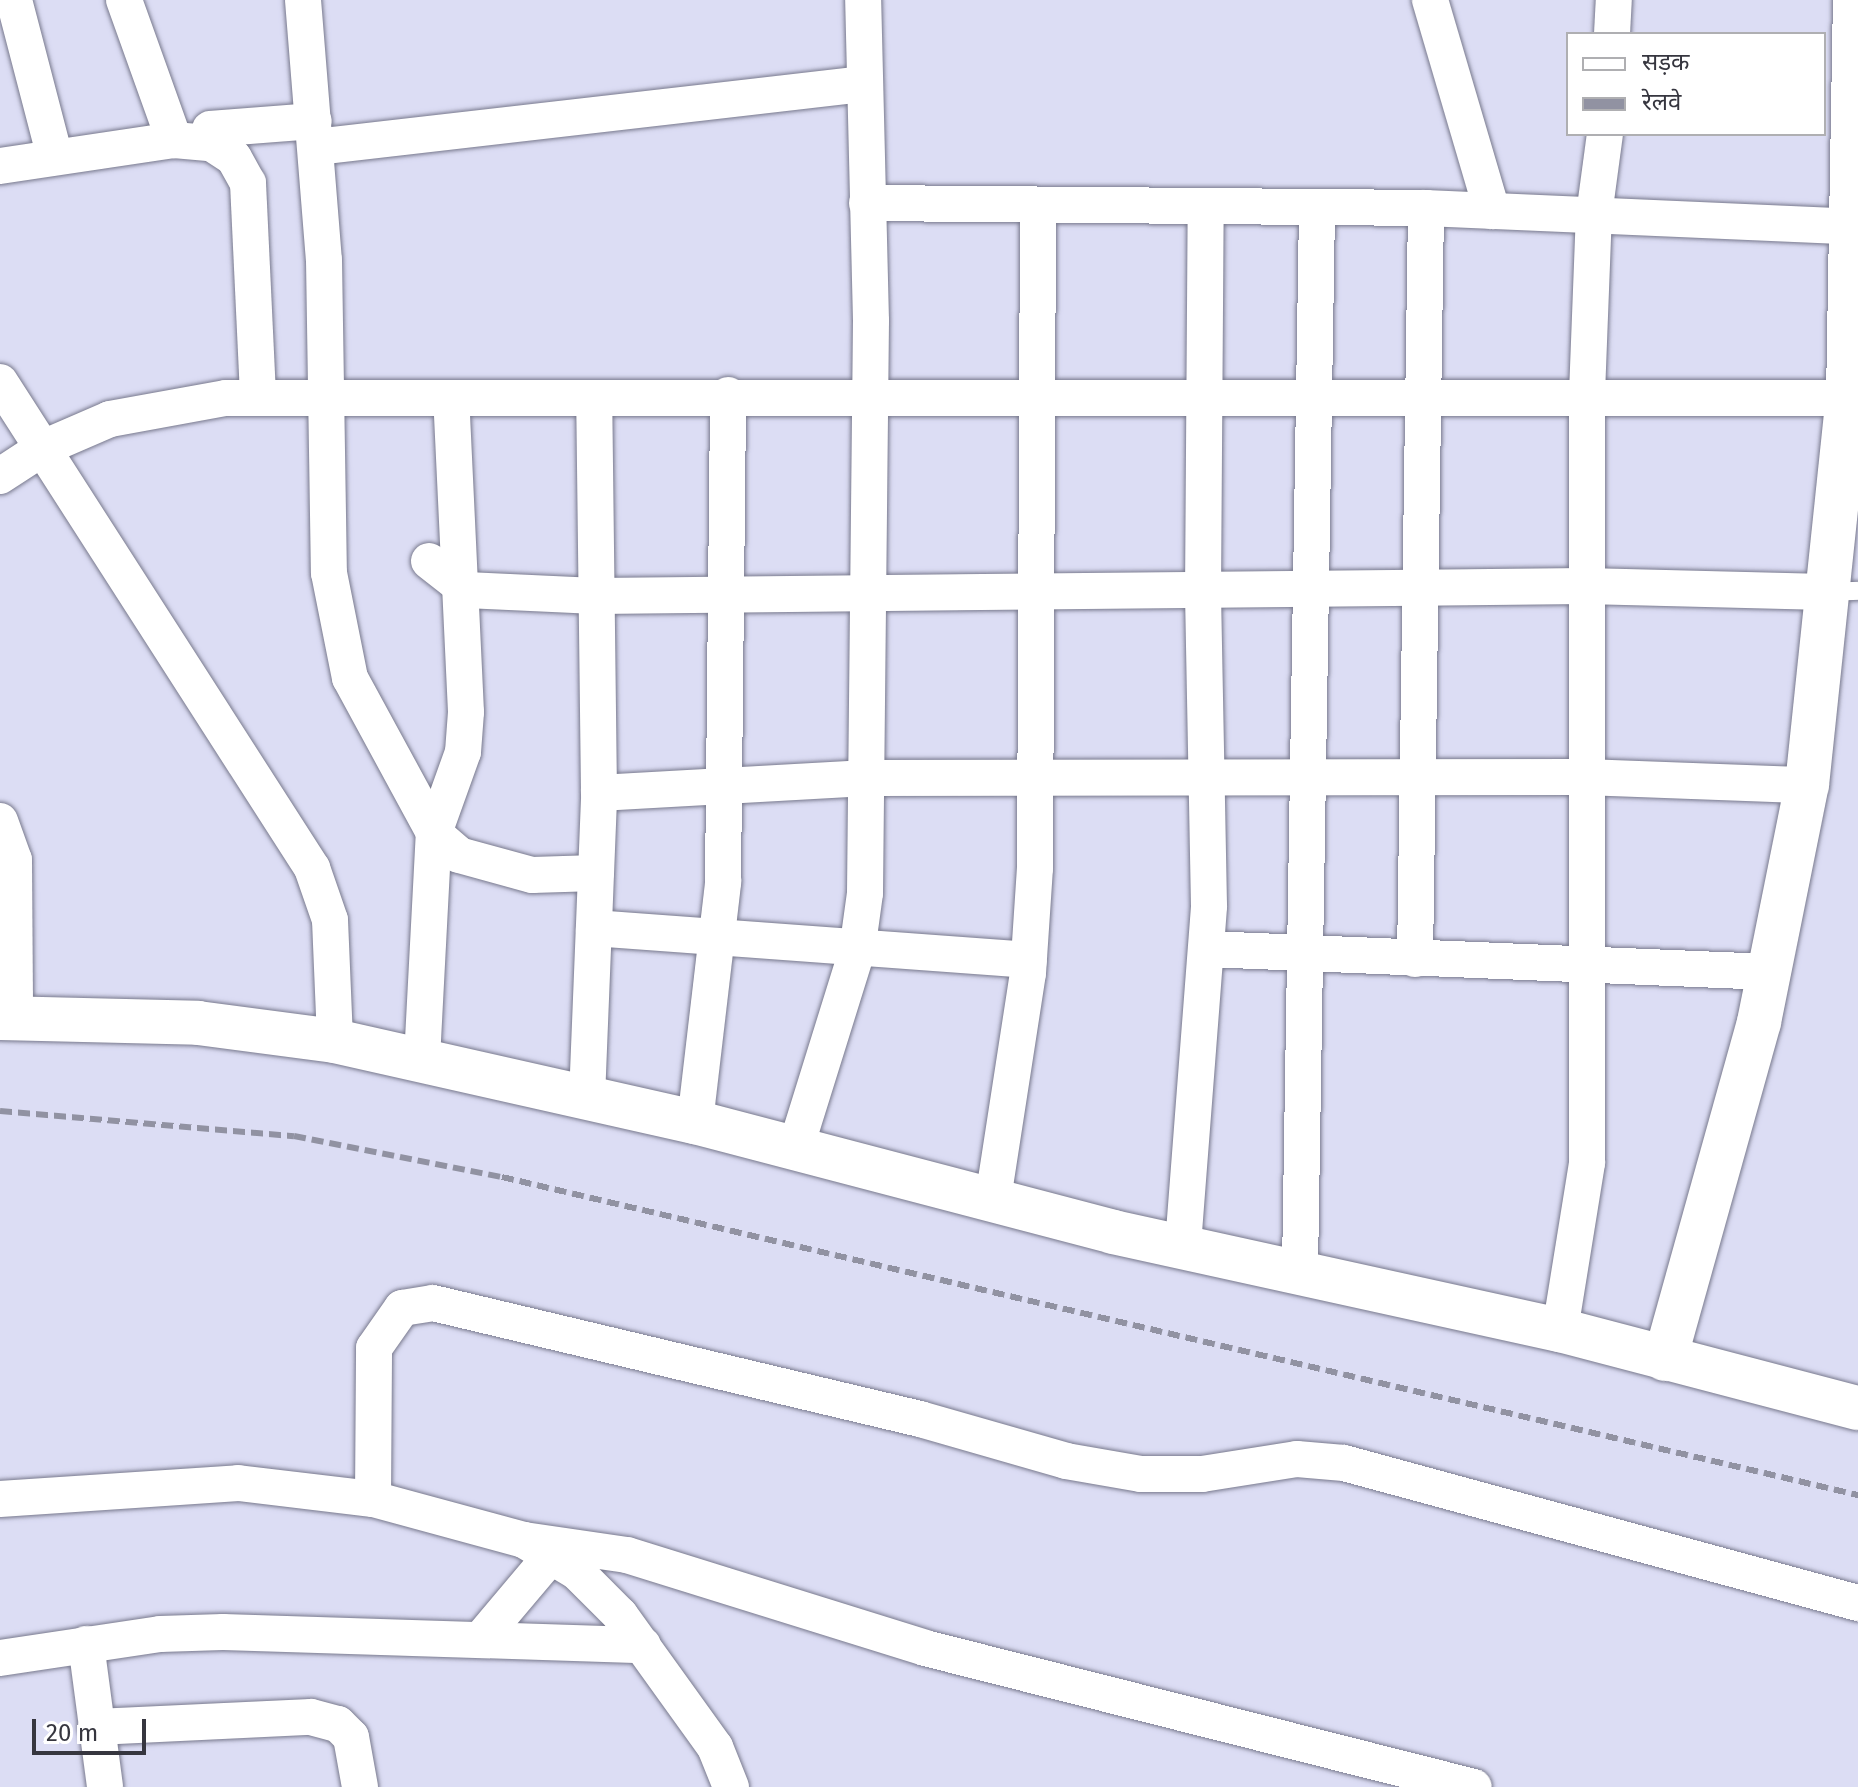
<!DOCTYPE html>
<html>
<head>
<meta charset="utf-8">
<style>
	body { margin:0 }
	#map { position:relative; width:1858px; height:1787px; overflow:hidden; background:#dcddf4; font-family:"Fira Sans","Noto Sans Devanagari",sans-serif }
	div>[style] { position:absolute }
	[style*='--x'] { left:calc(var(--x)*1px); top:calc(var(--y)*1px); width:calc(var(--w)*1px); rotate:calc(var(--a)*1deg) }
	.roads { filter:drop-shadow(0 0 2px #78798d) drop-shadow(0 0 2px #78798d) }
	.service>* { height:18px; margin:-9px; padding:0 9px; transform-origin:9px; border-radius:9px; background:#fff }
	.minor>* { height:36px; margin:-18px; padding:0 18px; transform-origin:18px; border-radius:18px; background:#fff }
	.tertiary>* { height:44px; margin:-22px; padding:0 22px; transform-origin:22px; border-radius:22px; background:#fff }
	.rail>* { height:6px; margin-top:-3px; transform-origin:0; background:repeating-linear-gradient(90deg,#9192a2 0 12px,transparent 0 18px) }
	span { translate:-50% -50%; white-space:nowrap; text-align:center; line-height:1.15; -webkit-text-stroke:7px #fff; paint-order:stroke }
	.legend { position:absolute; left:1566px; top:32px; width:260px; height:104px; box-sizing:border-box; background:#fff; border:2px solid #afafb2; margin:0; padding:10px 14px; list-style:none; font-size:24px; color:#36363f }
	.legend li { display:flex; align-items:center; gap:16px; height:40px }
	.legend b { width:40px; border:2px solid #afafb2 }
	.scale { position:absolute; left:32px; top:1719px; width:114px; height:36px; box-sizing:border-box; border:4px solid #36363f; border-top:0; padding-left:10px; font-size:24px; line-height:28px; white-space:nowrap; color:#36363f; -webkit-text-stroke:6px #fff; paint-order:stroke }
</style>
</head>
<body>
<div id="map">
	<div class="roads">
		<div class="service">
			<div style="--x:1826;--y:592;--w:32;--a:-2"></div>
		</div>
		<div class="minor">
			<div style="--x:14;--y:0;--w:162;--a:75.4"></div>
			<div style="--x:124;--y:0;--w:149;--a:70.3"></div>
			<div style="--x:303;--y:0;--w:261;--a:85.4"></div>
			<div style="--x:324;--y:260;--w:313;--a:89.1"></div>
			<div style="--x:329;--y:573;--w:107;--a:78.7"></div>
			<div style="--x:350;--y:678;--w:176;--a:61.5"></div>
			<div style="--x:434;--y:833;--w:33;--a:41"></div>
			<div style="--x:459;--y:855;--w:76;--a:15.3"></div>
			<div style="--x:532;--y:875;--w:64;--a:-1.8"></div>
			<div style="--x:1430;--y:0;--w:220;--a:73.6"></div>
			<div style="--x:1612;--y:34;--w:34;--a:-87"></div>
			<div style="--x:210;--y:129;--w:104;--a:-4.4"></div>
			<div style="--x:316;--y:147;--w:552;--a:-6.56"></div>
			<div style="--x:0;--y:166;--w:176;--a:-8.5"></div>
			<div style="--x:174;--y:140;--w:37;--a:5"></div>
			<div style="--x:211;--y:143;--w:27;--a:33"></div>
			<div style="--x:234;--y:158;--w:29;--a:61"></div>
			<div style="--x:248;--y:183;--w:215;--a:87.3"></div>
			<div style="--x:867;--y:203;--w:559;--a:0.51"></div>
			<div style="--x:1426;--y:208;--w:432;--a:2.5"></div>
			<div style="--x:0;--y:382;--w:578;--a:57.3"></div>
			<div style="--x:312;--y:868;--w:55;--a:70.9"></div>
			<div style="--x:330;--y:920;--w:121;--a:87.6"></div>
			<div style="--x:0;--y:476;--w:51;--a:-33.1"></div>
			<div style="--x:43;--y:448;--w:73;--a:-23.4"></div>
			<div style="--x:110;--y:419;--w:118;--a:-10.3"></div>
			<div style="--x:226;--y:398;--w:1622;--a:0"></div>
			<div style="--x:429;--y:561;--w:47;--a:38.1"></div>
			<div style="--x:466;--y:590;--w:130;--a:2.6"></div>
			<div style="--x:596;--y:596;--w:989;--a:-0.58"></div>
			<div style="--x:1585;--y:586;--w:241;--a:1.4"></div>
			<div style="--x:599;--y:793;--w:268;--a:-3.2"></div>
			<div style="--x:867;--y:778;--w:717;--a:-0.08"></div>
			<div style="--x:1584;--y:777;--w:223;--a:2.1"></div>
			<div style="--x:0;--y:821;--w:41;--a:70.3"></div>
			<div style="--x:14;--y:860;--w:159;--a:89.6"></div>
			<div style="--x:594;--y:928;--w:436;--a:4.2"></div>
			<div style="--x:1207;--y:949;--w:563;--a:2.34"></div>
			<div style="--x:1415;--y:959;--w:751;--a:-89.16"></div>
			<div style="--x:422;--y:1059;--w:226;--a:-87"></div>
			<div style="--x:434;--y:833;--w:86;--a:-70.3"></div>
			<div style="--x:463;--y:752;--w:40;--a:-85.7"></div>
			<div style="--x:466;--y:712;--w:313;--a:-92.7"></div>
			<div style="--x:587;--y:1098;--w:305;--a:-87.7"></div>
			<div style="--x:599;--y:793;--w:395;--a:-90.7"></div>
			<div style="--x:695;--y:1122;--w:242;--a:-83.3"></div>
			<div style="--x:723;--y:882;--w:487;--a:-89.4"></div>
			<div style="--x:795;--y:1150;--w:208;--a:-72.7"></div>
			<div style="--x:857;--y:951;--w:59;--a:-82.1"></div>
			<div style="--x:865;--y:893;--w:572;--a:-89.4"></div>
			<div style="--x:871;--y:321;--w:321;--a:-91.4"></div>
			<div style="--x:993;--y:1199;--w:229;--a:-81.2"></div>
			<div style="--x:1028;--y:973;--w:105;--a:-86.2"></div>
			<div style="--x:1035;--y:868;--w:662;--a:-89.74"></div>
			<div style="--x:1183;--y:1245;--w:340;--a:-85.6"></div>
			<div style="--x:1209;--y:906;--w:313;--a:-91.1"></div>
			<div style="--x:1203;--y:593;--w:385;--a:-89.6"></div>
			<div style="--x:1300;--y:1269;--w:1061;--a:-89.08"></div>
			<div style="--x:1560;--y:1330;--w:169;--a:-80.8"></div>
			<div style="--x:1587;--y:1163;--w:769;--a:-90"></div>
			<div style="--x:1587;--y:394;--w:179;--a:-87.8"></div>
			<div style="--x:1594;--y:215;--w:82;--a:-82.3"></div>
			<div style="--x:0;--y:1499;--w:239;--a:-3.8"></div>
			<div style="--x:238;--y:1483;--w:136;--a:6.8"></div>
			<div style="--x:373;--y:1499;--w:156;--a:15.2"></div>
			<div style="--x:524;--y:1540;--w:62;--a:31.1"></div>
			<div style="--x:577;--y:1572;--w:61;--a:45"></div>
			<div style="--x:620;--y:1615;--w:163;--a:54.3"></div>
			<div style="--x:715;--y:1747;--w:43;--a:68.2"></div>
			<div style="--x:373;--y:1499;--w:151;--a:-89.6"></div>
			<div style="--x:374;--y:1348;--w:49;--a:-55"></div>
			<div style="--x:402;--y:1308;--w:31;--a:-9"></div>
			<div style="--x:433;--y:1303;--w:501;--a:13.4"></div>
			<div style="--x:920;--y:1419;--w:152;--a:16"></div>
			<div style="--x:1066;--y:1461;--w:76;--a:9.8"></div>
			<div style="--x:1141;--y:1474;--w:61;--a:0"></div>
			<div style="--x:1202;--y:1474;--w:96;--a:-9"></div>
			<div style="--x:1297;--y:1459;--w:47;--a:4.9"></div>
			<div style="--x:1344;--y:1463;--w:533;--a:15.24"></div>
			<div style="--x:524;--y:1540;--w:104;--a:8.3"></div>
			<div style="--x:627;--y:1555;--w:312;--a:17.3"></div>
			<div style="--x:925;--y:1648;--w:566;--a:14.21"></div>
			<div style="--x:480;--y:1640;--w:110;--a:-49.8"></div>
			<div style="--x:86;--y:1644;--w:144;--a:82.4"></div>
			<div style="--x:0;--y:1658;--w:162;--a:-8.5"></div>
			<div style="--x:160;--y:1634;--w:63;--a:-1.8"></div>
			<div style="--x:223;--y:1632;--w:420;--a:1.8"></div>
			<div style="--x:96;--y:1727;--w:215;--a:-2.7"></div>
			<div style="--x:311;--y:1717;--w:28;--a:15"></div>
			<div style="--x:338;--y:1724;--w:18;--a:45"></div>
			<div style="--x:351;--y:1737;--w:51;--a:79.8"></div>
		</div>
		<div class="tertiary">
			<div style="--x:0;--y:1018;--w:198;--a:1.4"></div>
			<div style="--x:198;--y:1023;--w:138;--a:7.5"></div>
			<div style="--x:335;--y:1041;--w:369;--a:12.7"></div>
			<div style="--x:695;--y:1122;--w:432;--a:14.7"></div>
			<div style="--x:1113;--y:1232;--w:458;--a:12.4"></div>
			<div style="--x:1560;--y:1330;--w:308;--a:14.7"></div>
			<div style="--x:1665;--y:1359;--w:350;--a:-74.4"></div>
			<div style="--x:1759;--y:1022;--w:242;--a:-78.6"></div>
			<div style="--x:1807;--y:785;--w:389;--a:-84"></div>
			<div style="--x:1848;--y:398;--w:398;--a:-89"></div>
		</div>
	</div>
	<div class="rail">
		<div style="--x:0;--y:1111;--w:295;--a:4.9"></div>
		<div style="--x:294;--y:1136;--w:212;--a:11.2"></div>
		<div style="--x:502;--y:1177;--w:1393;--a:13.2"></div>
	</div>
	<ul class="legend">
	<li><b style="height:10px;background:#fff"></b>सड़क</li>
	<li><b style="height:10px;background:#9192a2"></b>रेलवे</li>
	</ul>
	<div class="scale">20 m</div>
</div>
</body>
</html>
